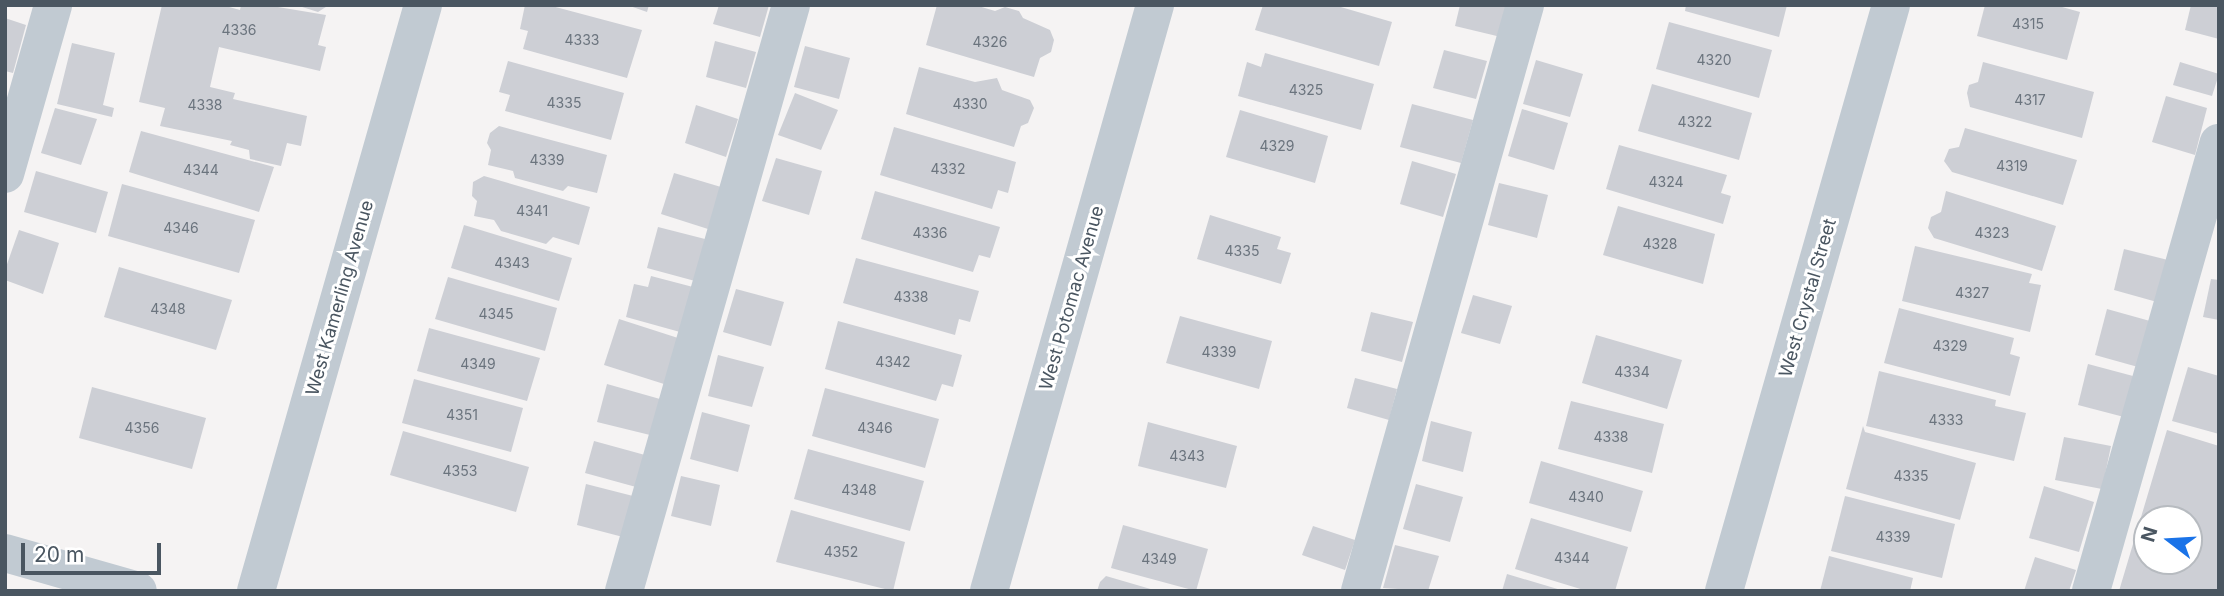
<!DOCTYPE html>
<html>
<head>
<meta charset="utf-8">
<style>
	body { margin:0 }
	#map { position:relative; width:2224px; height:596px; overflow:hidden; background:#f5f3f3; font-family:Inter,sans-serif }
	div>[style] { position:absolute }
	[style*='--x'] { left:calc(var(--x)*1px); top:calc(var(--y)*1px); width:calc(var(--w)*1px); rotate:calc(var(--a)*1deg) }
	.building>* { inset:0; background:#cdcfd5 }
	.minor>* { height:38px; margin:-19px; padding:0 19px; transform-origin:19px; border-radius:19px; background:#c1cad2 }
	span { translate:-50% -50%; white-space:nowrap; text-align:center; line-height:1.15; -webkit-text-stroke:6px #fff; paint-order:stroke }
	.number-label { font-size:14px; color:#6b747e }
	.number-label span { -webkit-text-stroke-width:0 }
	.street-label { font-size:18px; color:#4a5661 }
	.frame { position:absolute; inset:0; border:7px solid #4a5661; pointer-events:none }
	.north { position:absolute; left:2133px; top:505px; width:70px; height:70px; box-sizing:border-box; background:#fff; border:2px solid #b7bbc0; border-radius:50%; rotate:287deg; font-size:19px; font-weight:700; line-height:28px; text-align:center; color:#4a5661 }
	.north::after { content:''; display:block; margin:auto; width:24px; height:32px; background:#1a73e8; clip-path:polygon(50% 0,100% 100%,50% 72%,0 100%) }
	.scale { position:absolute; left:21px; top:543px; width:140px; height:32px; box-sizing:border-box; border:4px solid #4a5661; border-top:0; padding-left:9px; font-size:21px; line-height:24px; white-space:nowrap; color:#4a5661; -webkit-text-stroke:5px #fff; paint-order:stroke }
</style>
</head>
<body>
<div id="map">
	<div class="building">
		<div style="clip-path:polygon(162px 5px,222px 5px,240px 10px,241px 5px,266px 5px,326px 15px,318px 45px,326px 47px,320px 71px,219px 47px,210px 87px,235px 93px,233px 99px,307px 116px,301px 146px,287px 143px,281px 166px,250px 159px,249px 150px,230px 145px,232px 141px,160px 126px,165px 108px,139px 102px)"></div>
		<div style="clip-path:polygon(329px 5px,318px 12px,299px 6px,299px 5px)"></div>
		<div style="clip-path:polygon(525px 5px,548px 5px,642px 30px,627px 78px,523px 49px,528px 31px,520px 29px)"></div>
		<div style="clip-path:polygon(627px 5px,649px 5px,647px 12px)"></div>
		<div style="clip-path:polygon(719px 5px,769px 5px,760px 37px,713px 24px)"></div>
		<div style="clip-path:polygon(937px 5px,975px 5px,995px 11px,1005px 7px,1019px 11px,1023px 18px,1050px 30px,1054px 40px,1051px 52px,1040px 58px,1034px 77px,926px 45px)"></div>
		<div style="clip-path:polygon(1263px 5px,1334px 5px,1392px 22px,1379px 66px,1255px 30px)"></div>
		<div style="clip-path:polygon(1460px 5px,1509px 5px,1501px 37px,1455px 26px)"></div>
		<div style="clip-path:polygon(1686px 5px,1787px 5px,1779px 37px,1685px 11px)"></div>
		<div style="clip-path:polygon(1985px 5px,2055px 5px,2080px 12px,2067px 60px,1977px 36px)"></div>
		<div style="clip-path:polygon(2191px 5px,2219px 5px,2219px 39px,2185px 30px)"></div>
		<div style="clip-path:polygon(5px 18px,26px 25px,13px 73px,5px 71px)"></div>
		<div style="clip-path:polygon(1669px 22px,1772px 50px,1759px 98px,1656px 69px)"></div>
		<div style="clip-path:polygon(715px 41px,756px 52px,746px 88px,706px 77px)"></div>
		<div style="clip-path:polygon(72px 43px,115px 53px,103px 105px,114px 108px,112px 117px,57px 104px)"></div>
		<div style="clip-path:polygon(805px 46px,850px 58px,839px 99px,794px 87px)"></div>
		<div style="clip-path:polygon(1444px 50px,1487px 61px,1476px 99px,1433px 88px)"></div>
		<div style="clip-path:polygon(1265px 53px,1374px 84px,1361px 130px,1238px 96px,1247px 62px,1261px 67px)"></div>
		<div style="clip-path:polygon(1536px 60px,1583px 74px,1570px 117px,1523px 104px)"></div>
		<div style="clip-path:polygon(508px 61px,624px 93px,611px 140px,505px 111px,510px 95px,499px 92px)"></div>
		<div style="clip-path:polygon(1983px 62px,2094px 92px,2082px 138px,1970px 107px,1967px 93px,1969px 85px,1978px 82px)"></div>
		<div style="clip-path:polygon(2180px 62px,2219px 74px,2212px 96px,2173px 85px)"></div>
		<div style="clip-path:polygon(919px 67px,975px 82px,997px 78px,1002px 90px,1030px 100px,1034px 108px,1028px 123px,1021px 126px,1014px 147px,906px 114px)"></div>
		<div style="clip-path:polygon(1652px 84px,1752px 113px,1739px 160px,1638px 131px)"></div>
		<div style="clip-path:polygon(795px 93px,838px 110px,821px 150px,778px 135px)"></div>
		<div style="clip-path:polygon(2166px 96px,2207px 108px,2195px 155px,2152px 142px)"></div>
		<div style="clip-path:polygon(1412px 104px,1473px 120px,1461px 163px,1400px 147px)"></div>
		<div style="clip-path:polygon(696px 105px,738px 119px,726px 157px,685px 143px)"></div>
		<div style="clip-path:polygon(55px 108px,97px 119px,81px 165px,41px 153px)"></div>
		<div style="clip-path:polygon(1522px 109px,1568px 123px,1554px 170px,1508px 156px)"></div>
		<div style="clip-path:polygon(1240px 110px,1328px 136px,1315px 183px,1226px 157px)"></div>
		<div style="clip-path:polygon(499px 126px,607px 155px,597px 193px,568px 186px,563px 191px,515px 178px,513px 171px,488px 165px,491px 150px,487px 143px,490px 133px)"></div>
		<div style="clip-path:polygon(894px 127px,1016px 162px,1008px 193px,998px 190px,992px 209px,880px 175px)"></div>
		<div style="clip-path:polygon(1965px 128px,2077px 160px,2063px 205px,1952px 172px,1944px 161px,1949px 149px,1959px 147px)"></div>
		<div style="clip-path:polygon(141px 131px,274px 167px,259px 212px,129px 172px)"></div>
		<div style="clip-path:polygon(1619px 145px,1727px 175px,1721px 193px,1731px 196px,1723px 224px,1606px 189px)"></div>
		<div style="clip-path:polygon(776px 158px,822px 171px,809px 215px,762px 201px)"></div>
		<div style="clip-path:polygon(1412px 161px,1456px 174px,1443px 217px,1400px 204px)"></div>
		<div style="clip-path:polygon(36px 171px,108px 192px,96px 233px,24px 212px)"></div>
		<div style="clip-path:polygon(674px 173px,721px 187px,708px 229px,661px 214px)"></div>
		<div style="clip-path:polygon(484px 176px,590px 207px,579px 245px,553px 237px,546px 244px,501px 231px,494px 220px,474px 216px,477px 201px,472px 196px,473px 182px)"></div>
		<div style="clip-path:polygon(1499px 183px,1548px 195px,1537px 238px,1488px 225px)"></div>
		<div style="clip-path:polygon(122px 184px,255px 220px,239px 273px,108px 236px)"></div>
		<div style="clip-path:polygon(875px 191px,1000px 227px,990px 258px,979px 255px,973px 272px,861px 239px)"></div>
		<div style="clip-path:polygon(1946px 191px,2056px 226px,2042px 271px,1934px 238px,1928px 228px,1931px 217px,1941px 212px)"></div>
		<div style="clip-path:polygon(1618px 206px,1715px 234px,1703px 284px,1603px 255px)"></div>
		<div style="clip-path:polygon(1210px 215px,1281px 237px,1277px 249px,1291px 253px,1281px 284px,1197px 259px)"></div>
		<div style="clip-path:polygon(464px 225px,572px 258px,559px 301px,451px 268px)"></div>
		<div style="clip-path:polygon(658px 227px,705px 239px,695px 281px,647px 268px)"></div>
		<div style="clip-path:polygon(19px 230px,59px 243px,43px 294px,5px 280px,5px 270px)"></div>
		<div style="clip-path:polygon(1915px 246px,2032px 274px,2029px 283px,2041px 285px,2030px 332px,1902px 301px)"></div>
		<div style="clip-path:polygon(2124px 249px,2168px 260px,2157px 302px,2114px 290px)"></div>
		<div style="clip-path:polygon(856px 258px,979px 291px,970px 322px,959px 319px,955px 335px,843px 303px)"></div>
		<div style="clip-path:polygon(119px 267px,232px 300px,216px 350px,104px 317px)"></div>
		<div style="clip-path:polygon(651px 276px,693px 287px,680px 332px,626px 317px,634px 284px,648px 287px)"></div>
		<div style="clip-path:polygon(448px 277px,557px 308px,545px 351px,435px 319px)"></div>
		<div style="clip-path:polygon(2211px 279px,2219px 280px,2219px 320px,2203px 317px)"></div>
		<div style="clip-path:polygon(736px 289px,784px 302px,771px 346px,723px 332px)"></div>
		<div style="clip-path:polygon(1473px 295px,1512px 306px,1500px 344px,1461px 333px)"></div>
		<div style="clip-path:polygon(1899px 308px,2014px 338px,2010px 354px,2020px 357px,2010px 396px,1884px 363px)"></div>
		<div style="clip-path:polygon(2107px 309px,2150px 321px,2138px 367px,2095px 355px)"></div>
		<div style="clip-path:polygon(1371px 312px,1413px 322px,1402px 362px,1361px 351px)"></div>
		<div style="clip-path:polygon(1180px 316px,1272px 341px,1259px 389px,1166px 363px)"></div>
		<div style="clip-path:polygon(619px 319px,678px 338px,664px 384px,604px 365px)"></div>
		<div style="clip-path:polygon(838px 321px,962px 355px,953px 387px,942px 384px,936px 401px,825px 369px)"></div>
		<div style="clip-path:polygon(429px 328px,540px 358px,527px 401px,417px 371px)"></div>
		<div style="clip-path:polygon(1596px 335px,1682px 360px,1667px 409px,1582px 383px)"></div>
		<div style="clip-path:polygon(718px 355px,764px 367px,752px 407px,708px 396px)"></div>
		<div style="clip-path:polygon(2088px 364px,2133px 376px,2124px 417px,2078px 405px)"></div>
		<div style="clip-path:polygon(2188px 367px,2219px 376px,2219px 434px,2172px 421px)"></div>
		<div style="clip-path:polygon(1879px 371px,1996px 400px,1995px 406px,2026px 413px,2014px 461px,1866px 426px)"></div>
		<div style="clip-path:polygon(1355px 378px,1397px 389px,1389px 420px,1347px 408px)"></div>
		<div style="clip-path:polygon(414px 379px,523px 408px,511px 452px,402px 423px)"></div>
		<div style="clip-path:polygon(607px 384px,660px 399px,650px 435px,597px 422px)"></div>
		<div style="clip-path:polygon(92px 387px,206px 418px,192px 469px,79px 438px)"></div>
		<div style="clip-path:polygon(825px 388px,939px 419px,925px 468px,812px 436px)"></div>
		<div style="clip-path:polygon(1571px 401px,1664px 424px,1652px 473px,1558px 449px)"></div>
		<div style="clip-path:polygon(702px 412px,750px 425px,738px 472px,690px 459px)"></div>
		<div style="clip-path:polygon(1431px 421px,1472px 432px,1463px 472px,1422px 461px)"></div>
		<div style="clip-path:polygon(1148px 422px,1237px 446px,1226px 488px,1138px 466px)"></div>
		<div style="clip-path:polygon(1863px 426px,1865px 432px,1976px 463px,1960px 520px,1846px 489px)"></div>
		<div style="clip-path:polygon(evenodd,2167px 430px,2219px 446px,2219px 591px,2119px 591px,2167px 430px,2147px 519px,2189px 519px,2189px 561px,2147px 561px,2147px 519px)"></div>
		<div style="clip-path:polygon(403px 431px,529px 467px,516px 512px,390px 475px)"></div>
		<div style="clip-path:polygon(2064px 437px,2111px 446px,2102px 489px,2055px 480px)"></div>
		<div style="clip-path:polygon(594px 441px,645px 455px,636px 487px,585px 473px)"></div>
		<div style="clip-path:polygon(808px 449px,924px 481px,910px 531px,794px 499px)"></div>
		<div style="clip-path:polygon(1541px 461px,1643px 491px,1631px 532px,1529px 503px)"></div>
		<div style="clip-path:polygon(681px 476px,720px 485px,711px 526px,671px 516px)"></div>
		<div style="clip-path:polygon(586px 484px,633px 496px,623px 537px,577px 525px)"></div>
		<div style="clip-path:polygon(1416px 484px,1463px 497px,1450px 542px,1403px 529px)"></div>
		<div style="clip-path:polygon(2044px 486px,2094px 502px,2079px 552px,2029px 538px)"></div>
		<div style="clip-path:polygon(1845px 496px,1955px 524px,1942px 578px,1831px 551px)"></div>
		<div style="clip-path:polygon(791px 510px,905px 542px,893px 591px,776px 562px)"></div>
		<div style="clip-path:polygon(1531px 518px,1628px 547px,1615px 591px,1587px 591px,1515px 569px)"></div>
		<div style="clip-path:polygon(1123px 525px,1208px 549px,1196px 591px,1111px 568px)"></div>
		<div style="clip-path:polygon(1313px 526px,1355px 540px,1345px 570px,1302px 555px)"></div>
		<div style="clip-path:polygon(1395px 545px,1439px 556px,1428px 591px,1383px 588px)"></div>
		<div style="clip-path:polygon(1829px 556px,1913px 578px,1910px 591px,1820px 591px)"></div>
		<div style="clip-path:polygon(2035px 557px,2076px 570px,2069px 591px,2024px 591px)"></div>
		<div style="clip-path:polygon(1507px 574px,1561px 590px,1561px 591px,1502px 591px)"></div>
		<div style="clip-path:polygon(1106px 576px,1154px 590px,1153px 591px,1097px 591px,1100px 582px)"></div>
	</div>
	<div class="minor">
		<div style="--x:5;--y:174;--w:176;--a:-74.1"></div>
		<div style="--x:5;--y:553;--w:138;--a:15.9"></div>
		<div style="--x:256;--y:591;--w:609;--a:-74.09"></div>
		<div style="--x:624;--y:591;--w:609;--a:-74.09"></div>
		<div style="--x:989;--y:591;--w:609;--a:-74.18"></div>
		<div style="--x:1360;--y:591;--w:609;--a:-74.27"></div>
		<div style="--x:1724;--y:591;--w:609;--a:-74.09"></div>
		<div style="--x:2091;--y:591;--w:466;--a:-74.1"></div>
	</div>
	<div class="number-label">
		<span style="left:2028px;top:24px">4315</span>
		<span style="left:239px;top:30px">4336</span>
		<span style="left:582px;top:40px">4333</span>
		<span style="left:990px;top:42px">4326</span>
		<span style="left:1714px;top:60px">4320</span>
		<span style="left:1306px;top:90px">4325</span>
		<span style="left:2030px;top:100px">4317</span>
		<span style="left:564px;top:103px">4335</span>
		<span style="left:970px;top:104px">4330</span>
		<span style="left:205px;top:105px">4338</span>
		<span style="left:1695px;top:122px">4322</span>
		<span style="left:1277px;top:146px">4329</span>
		<span style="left:547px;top:160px">4339</span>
		<span style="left:2012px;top:166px">4319</span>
		<span style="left:948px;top:169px">4332</span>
		<span style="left:201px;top:170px">4344</span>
		<span style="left:1666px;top:182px">4324</span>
		<span style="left:532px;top:211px">4341</span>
		<span style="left:181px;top:228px">4346</span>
		<span style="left:930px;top:233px">4336</span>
		<span style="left:1992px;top:233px">4323</span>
		<span style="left:1660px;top:244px">4328</span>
		<span style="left:1242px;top:251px">4335</span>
		<span style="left:512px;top:263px">4343</span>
		<span style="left:1972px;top:293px">4327</span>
		<span style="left:911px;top:297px">4338</span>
		<span style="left:168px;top:309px">4348</span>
		<span style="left:496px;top:314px">4345</span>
		<span style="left:1950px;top:346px">4329</span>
		<span style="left:1219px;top:352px">4339</span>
		<span style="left:893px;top:362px">4342</span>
		<span style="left:478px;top:364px">4349</span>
		<span style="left:1632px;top:372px">4334</span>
		<span style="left:462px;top:415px">4351</span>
		<span style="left:1946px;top:420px">4333</span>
		<span style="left:142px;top:428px">4356</span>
		<span style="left:875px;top:428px">4346</span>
		<span style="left:1611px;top:437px">4338</span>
		<span style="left:1187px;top:456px">4343</span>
		<span style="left:460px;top:471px">4353</span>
		<span style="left:1911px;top:476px">4335</span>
		<span style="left:859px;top:490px">4348</span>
		<span style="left:1586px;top:497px">4340</span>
		<span style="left:1893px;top:537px">4339</span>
		<span style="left:841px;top:552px">4352</span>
		<span style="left:1572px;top:558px">4344</span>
		<span style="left:1159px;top:559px">4349</span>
	</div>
	<div class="street-label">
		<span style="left:340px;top:298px;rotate:-74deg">West Kamerling Avenue</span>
		<span style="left:1072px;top:298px;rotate:-74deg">West Potomac Avenue</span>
		<span style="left:1808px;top:298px;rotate:-74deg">West Crystal Street</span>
	</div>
	<div class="frame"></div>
	<div class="north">N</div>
	<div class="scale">20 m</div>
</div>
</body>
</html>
